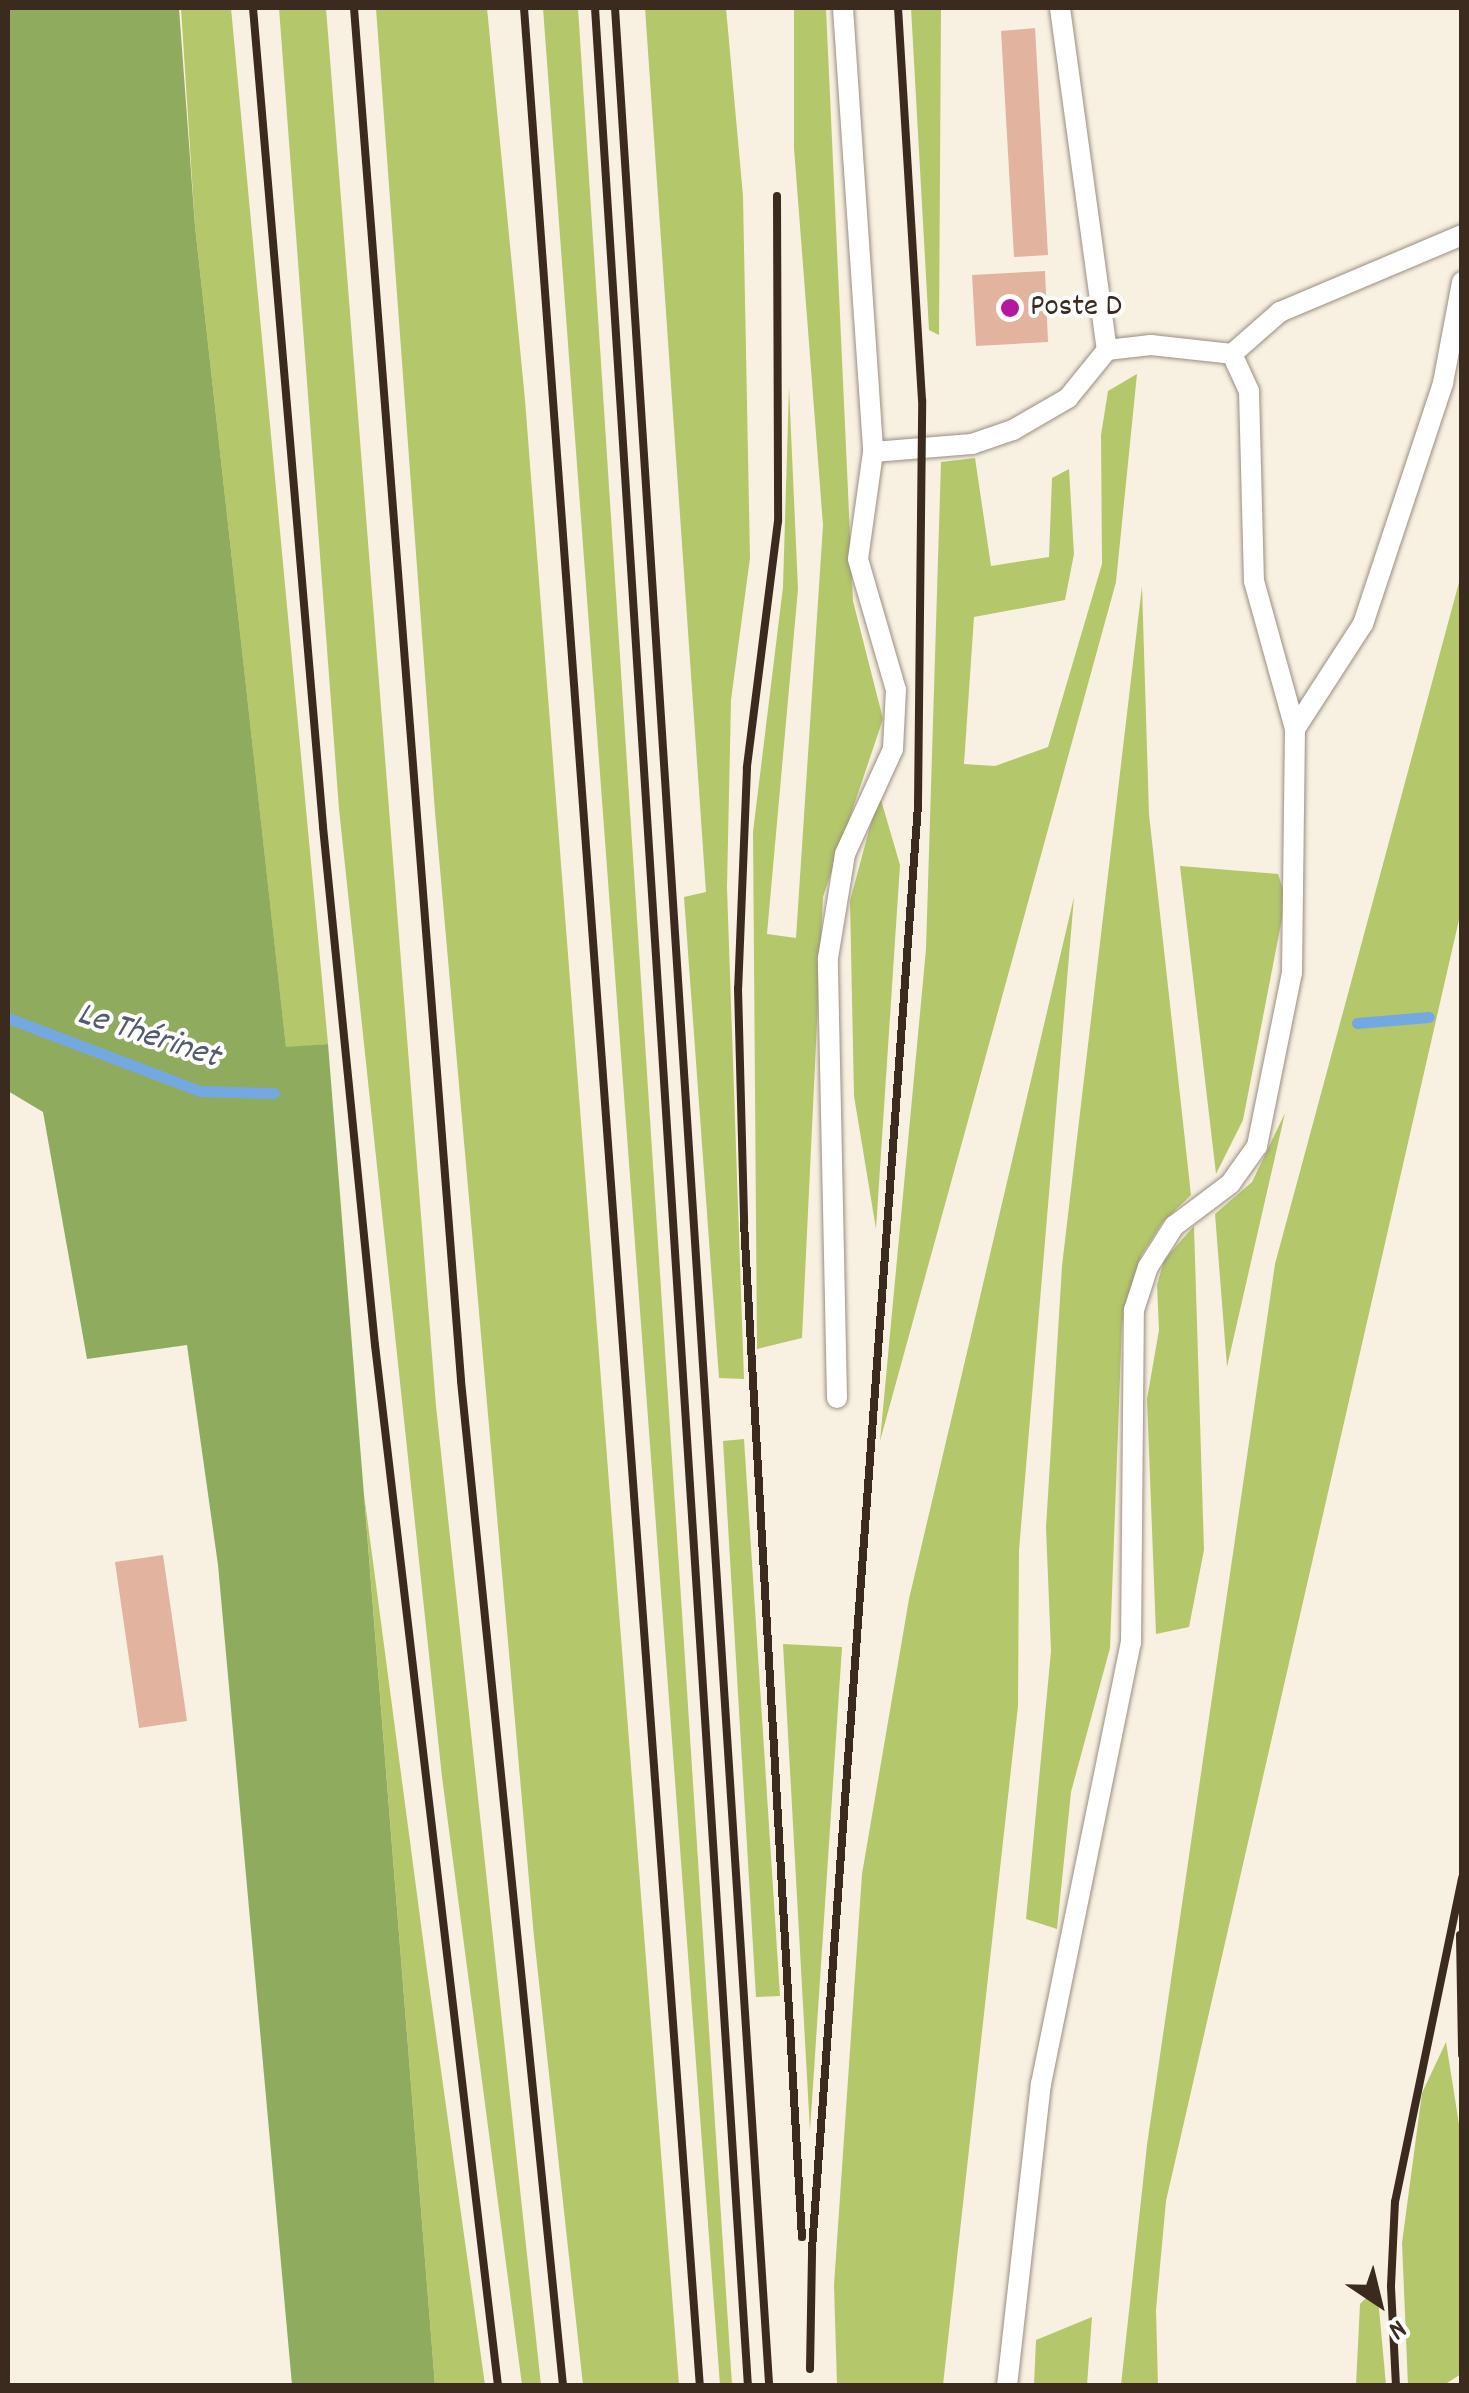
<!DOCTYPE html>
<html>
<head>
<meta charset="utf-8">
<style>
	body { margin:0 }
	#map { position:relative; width:1469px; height:2393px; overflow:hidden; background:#f8f1e2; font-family:Dekko,sans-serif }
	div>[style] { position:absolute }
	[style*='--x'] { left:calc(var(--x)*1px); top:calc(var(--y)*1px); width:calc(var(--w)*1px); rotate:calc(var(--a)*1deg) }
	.green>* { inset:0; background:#b4c76a }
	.forest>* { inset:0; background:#8fac5e }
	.stream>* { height:11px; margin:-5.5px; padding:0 5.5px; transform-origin:5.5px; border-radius:5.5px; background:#74a8e1 }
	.building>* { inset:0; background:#e2b39f }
	.roads { filter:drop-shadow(0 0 2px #9a8e80) drop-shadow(0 0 2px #9a8e80) }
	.service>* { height:20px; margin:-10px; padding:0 10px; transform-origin:10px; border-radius:10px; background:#fff }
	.rail>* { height:8px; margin:-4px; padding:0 4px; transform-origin:4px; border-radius:4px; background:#3b2a1e }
	.dots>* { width:28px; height:28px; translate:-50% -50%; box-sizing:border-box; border:5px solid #fff; border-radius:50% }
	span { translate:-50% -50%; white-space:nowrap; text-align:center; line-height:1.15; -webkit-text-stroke:8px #fff; paint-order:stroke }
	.poi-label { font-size:32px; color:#3b2a1e }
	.left { translate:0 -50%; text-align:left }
	.water-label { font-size:35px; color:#525c6c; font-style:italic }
	.frame { position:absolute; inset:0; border:10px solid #3b2a1e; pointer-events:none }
	.north { position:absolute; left:1329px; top:2253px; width:100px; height:100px; -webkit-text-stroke:8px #fff; paint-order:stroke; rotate:145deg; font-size:28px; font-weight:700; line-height:40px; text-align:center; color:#3b2a1e }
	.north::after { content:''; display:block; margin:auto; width:35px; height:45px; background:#3b2a1e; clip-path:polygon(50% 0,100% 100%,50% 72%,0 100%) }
</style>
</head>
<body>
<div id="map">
	<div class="green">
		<div style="clip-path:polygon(181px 8px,231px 8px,328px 1044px,286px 1048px,195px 226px)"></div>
		<div style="clip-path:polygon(279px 8px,326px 8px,436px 1406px,541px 2385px,522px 2385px,442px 1777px,339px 809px)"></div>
		<div style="clip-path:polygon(376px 8px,487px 8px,525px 400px,679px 2385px,583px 2385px,534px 1937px,435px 812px)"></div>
		<div style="clip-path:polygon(543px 8px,578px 8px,732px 2385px,720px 2385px)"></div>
		<div style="clip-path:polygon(645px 8px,726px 8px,743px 196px,750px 558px,731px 700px,727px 888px,744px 1379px,719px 1378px,684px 897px,706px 892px)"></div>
		<div style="clip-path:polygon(794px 8px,826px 8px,853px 601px,883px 719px,823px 897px,802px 1338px,757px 1349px,753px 832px,783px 587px,789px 387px,798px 589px,767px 934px,796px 938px,823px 525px,794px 148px)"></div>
		<div style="clip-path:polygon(911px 8px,941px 8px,939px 335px,929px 330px)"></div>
		<div style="clip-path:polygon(1137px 374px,1116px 582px,880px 1441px,926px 949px,941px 462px,975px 458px,991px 566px,1049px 557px,1052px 478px,1069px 469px,1074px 554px,1065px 600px,974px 617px,964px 764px,995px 766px,1048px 747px,1102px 564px,1101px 435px,1108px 391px)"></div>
		<div style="clip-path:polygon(1461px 575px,1461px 911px,1166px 2201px,1156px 2310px,1158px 2385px,1121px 2385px,1147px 2145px,1275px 1264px)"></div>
		<div style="clip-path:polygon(1142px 586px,1149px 814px,1191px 1195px,1162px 1223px,1141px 1256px,1122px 1323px,1110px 1648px,1071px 1792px,1057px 1929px,1026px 1919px,1051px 1651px,1046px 1528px,1062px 1266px)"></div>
		<div style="clip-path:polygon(879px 793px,900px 865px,876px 1229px,854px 1096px,850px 901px)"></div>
		<div style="clip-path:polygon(1180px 866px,1278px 874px,1286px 898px,1243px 1120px,1216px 1174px)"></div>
		<div style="clip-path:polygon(1074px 897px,1019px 1550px,1018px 1706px,943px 2385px,837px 2385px,834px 2285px,862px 1874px,909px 1599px)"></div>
		<div style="clip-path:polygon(1285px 1113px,1227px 1367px,1215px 1214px,1252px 1182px)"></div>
		<div style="clip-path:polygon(1194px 1226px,1204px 1550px,1189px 1627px,1156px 1634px,1147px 1399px,1159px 1330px,1157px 1285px,1164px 1260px)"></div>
		<div style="clip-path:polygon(744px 1439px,780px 1996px,756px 1997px,723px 1441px)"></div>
		<div style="clip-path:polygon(364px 1494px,427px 1970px,485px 2385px,435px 2385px)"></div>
		<div style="clip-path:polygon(783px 1644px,842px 1647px,810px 2131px)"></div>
		<div style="clip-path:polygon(1446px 2042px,1461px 2137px,1461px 2374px,1444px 2385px,1408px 2385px,1402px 2243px,1422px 2093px)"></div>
		<div style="clip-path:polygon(1377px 2287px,1386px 2385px,1356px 2385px,1360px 2304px)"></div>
		<div style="clip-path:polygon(1092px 2317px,1087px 2385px,1034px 2385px,1036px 2340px)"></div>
	</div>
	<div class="forest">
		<div style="clip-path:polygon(8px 8px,179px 8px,195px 226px,286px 1047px,328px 1044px,435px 2385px,292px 2385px,218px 1565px,187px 1345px,87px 1359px,43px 1112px,8px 1091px)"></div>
	</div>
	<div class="stream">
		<div style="--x:8;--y:1018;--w:205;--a:20.8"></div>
		<div style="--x:200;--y:1091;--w:74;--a:1.5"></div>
		<div style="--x:1357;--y:1023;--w:72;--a:-4.8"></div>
	</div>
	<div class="building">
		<div style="clip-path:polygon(1035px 28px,1048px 255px,1014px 257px,1001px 31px)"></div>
		<div style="clip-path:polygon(1045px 271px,1048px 342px,976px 346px,972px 275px)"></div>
		<div style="clip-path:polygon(163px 1555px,187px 1721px,139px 1728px,115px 1562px)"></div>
	</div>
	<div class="roads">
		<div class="service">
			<div style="--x:843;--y:8;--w:445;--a:86.1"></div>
			<div style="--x:873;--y:452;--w:99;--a:-4.6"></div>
			<div style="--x:972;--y:444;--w:43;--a:-18.9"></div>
			<div style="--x:1013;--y:430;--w:64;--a:-30.2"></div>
			<div style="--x:1068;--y:398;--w:62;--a:-50.9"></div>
			<div style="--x:1107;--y:350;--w:44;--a:-6.5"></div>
			<div style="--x:1151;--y:345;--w:81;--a:6.3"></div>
			<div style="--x:1232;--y:354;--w:64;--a:-41.2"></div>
			<div style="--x:1280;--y:312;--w:198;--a:-22.9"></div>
			<div style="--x:1060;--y:8;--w:345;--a:82.2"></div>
			<div style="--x:1232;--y:354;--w:41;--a:65.3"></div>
			<div style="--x:1249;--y:391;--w:190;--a:88.5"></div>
			<div style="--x:1254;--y:581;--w:154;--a:74.5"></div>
			<div style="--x:837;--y:1398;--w:440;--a:-91.2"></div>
			<div style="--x:828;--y:958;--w:105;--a:-80.7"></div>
			<div style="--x:845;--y:854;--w:115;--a:-65.4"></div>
			<div style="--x:893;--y:749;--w:59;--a:-87.1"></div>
			<div style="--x:896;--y:690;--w:136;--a:-106.2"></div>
			<div style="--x:858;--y:559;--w:108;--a:-82"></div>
			<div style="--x:1007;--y:2386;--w:304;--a:-83.6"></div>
			<div style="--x:1041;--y:2084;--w:450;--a:-78.5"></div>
			<div style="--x:1131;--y:1643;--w:333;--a:-89.5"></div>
			<div style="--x:1134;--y:1310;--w:45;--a:-72"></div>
			<div style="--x:1148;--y:1267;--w:49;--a:-57.6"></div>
			<div style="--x:1174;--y:1226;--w:70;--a:-36.9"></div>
			<div style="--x:1230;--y:1184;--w:47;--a:-54.6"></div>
			<div style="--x:1257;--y:1146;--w:177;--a:-78.6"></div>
			<div style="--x:1292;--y:973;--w:244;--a:-89.3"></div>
			<div style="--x:1295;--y:729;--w:125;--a:-57.1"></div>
			<div style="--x:1363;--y:624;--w:254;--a:-71.6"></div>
			<div style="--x:1443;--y:383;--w:103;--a:-79.3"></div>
		</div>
	</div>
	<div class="rail">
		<div style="--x:253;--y:8;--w:822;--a:85.11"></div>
		<div style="--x:323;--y:827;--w:521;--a:84.27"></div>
		<div style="--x:375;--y:1345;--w:1048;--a:83.26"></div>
		<div style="--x:354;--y:8;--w:1377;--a:85.54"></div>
		<div style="--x:461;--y:1381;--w:1010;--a:84.2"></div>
		<div style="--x:524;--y:8;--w:2385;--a:85.77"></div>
		<div style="--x:595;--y:8;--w:2383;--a:86.32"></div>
		<div style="--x:615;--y:8;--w:2383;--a:86.29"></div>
		<div style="--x:777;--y:196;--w:325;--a:89.8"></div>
		<div style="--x:778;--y:521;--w:249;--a:97.2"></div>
		<div style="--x:747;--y:768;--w:220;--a:92.3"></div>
		<div style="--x:738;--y:988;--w:235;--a:88.5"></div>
		<div style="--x:744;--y:1223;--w:1016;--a:86.73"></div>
		<div style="--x:1460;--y:1935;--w:120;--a:89"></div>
		<div style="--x:810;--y:2369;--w:120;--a:-89"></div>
		<div style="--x:812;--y:2249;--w:1449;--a:-85.8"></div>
		<div style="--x:918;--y:804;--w:404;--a:-89.4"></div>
		<div style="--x:922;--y:400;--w:393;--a:-93.5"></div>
		<div style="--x:1396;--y:2386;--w:100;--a:-92.9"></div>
		<div style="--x:1391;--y:2286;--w:84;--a:-87.3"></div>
		<div style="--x:1395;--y:2202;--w:331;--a:-78.3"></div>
	</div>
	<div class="dots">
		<div style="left:1010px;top:308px;background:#b5179e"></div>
	</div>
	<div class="poi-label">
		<span class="left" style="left:1030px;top:308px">Poste D</span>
	</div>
	<div class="water-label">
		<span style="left:148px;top:1037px;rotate:18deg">Le Thérinet</span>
	</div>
	<div class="frame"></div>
	<div class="north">N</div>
</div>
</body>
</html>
